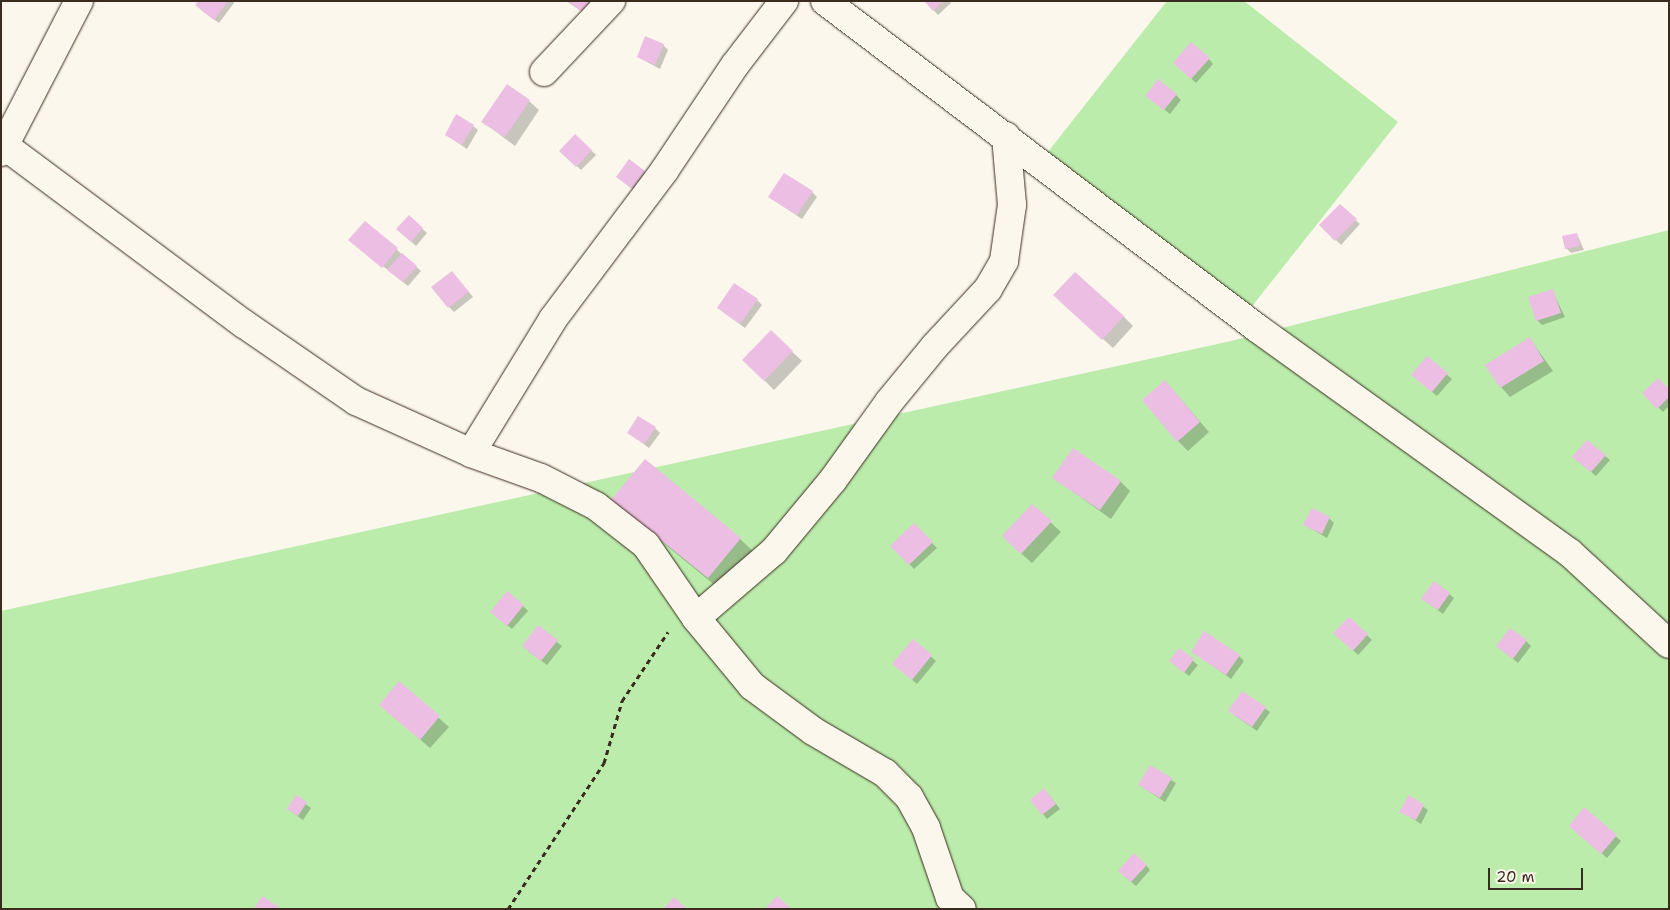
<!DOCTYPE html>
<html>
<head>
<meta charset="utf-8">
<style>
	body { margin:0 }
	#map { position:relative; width:1670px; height:910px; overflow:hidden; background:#fbf7ec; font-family:"Shantell Sans",sans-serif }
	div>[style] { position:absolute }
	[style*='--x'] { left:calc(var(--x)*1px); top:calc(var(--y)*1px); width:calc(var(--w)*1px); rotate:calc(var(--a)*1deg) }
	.green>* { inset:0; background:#bbecac }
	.shadow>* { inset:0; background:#0003 }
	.building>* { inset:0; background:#ecbee3 }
	.path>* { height:3px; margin-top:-1.5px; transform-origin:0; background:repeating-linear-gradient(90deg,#3b2a1e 0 5px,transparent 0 9px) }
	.roads { filter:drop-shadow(0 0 1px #3b2a1e) drop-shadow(0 0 1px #3b2a1e) }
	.street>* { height:28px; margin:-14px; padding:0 14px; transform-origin:14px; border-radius:14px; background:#fbf7ec }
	span { translate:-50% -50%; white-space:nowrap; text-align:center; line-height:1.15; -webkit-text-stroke:4px #fbf7ec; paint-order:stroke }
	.frame { position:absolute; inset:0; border:2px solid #3b2a1e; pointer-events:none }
	.scale { position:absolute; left:1488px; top:868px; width:95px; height:22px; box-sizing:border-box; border:2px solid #3b2a1e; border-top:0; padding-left:6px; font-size:15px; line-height:18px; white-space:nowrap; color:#3b2a1e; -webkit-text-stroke:4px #fbf7ec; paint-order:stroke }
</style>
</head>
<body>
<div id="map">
	<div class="green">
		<div style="clip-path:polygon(1167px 1px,1244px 1px,1398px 122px,1249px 310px,1047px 153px)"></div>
		<div style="clip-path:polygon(1669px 230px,1669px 909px,1px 909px,1px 611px,1231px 341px)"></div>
	</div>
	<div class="shadow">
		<div style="clip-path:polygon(199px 1px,233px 1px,234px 3px,219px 23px,201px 10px)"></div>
		<div style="clip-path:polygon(566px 1px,596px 1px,587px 15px)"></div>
		<div style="clip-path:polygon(925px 1px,949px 1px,951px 3px,938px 15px)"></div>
		<div style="clip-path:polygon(663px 45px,668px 50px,660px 69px,638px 57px)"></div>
		<div style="clip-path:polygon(1209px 59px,1213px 64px,1196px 83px,1180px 68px)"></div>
		<div style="clip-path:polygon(1176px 95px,1181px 100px,1170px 114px,1152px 100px)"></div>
		<div style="clip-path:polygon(529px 101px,539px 110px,515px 146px,483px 122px)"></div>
		<div style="clip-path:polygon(473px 126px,478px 130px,467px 149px,446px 135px)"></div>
		<div style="clip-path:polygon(575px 135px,596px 155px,581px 170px,561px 151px)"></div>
		<div style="clip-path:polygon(644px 172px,649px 176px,637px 193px,618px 177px)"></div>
		<div style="clip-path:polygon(812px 192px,817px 197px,802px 219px,769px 197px)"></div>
		<div style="clip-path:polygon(1340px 206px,1360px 224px,1341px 245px,1321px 225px)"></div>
		<div style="clip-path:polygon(409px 217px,427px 233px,416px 246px,402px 233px)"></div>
		<div style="clip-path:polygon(365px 222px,421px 271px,408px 286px,355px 244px)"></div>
		<div style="clip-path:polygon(1577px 234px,1584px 250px,1571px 253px,1566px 248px)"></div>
		<div style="clip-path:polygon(456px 277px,473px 297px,454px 312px,449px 307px)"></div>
		<div style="clip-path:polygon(1552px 290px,1565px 317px,1542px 325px,1537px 320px)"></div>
		<div style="clip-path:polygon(757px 300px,762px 305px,745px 328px,723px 312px)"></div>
		<div style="clip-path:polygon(1065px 305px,1123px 316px,1133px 326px,1113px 348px)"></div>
		<div style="clip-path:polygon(771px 332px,802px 361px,774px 390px,744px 360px)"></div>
		<div style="clip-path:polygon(1530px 339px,1553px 371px,1510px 397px,1501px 387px)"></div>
		<div style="clip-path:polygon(1428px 358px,1452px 379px,1437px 396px,1418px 380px)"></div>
		<div style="clip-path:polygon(1165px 381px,1209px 432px,1188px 451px,1178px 441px)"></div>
		<div style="clip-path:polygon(1669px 391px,1669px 406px,1663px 412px,1644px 393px)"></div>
		<div style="clip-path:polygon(655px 428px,660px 433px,649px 448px,629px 433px)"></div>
		<div style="clip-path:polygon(1605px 456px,1610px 460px,1596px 476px,1578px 461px)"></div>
		<div style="clip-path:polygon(1054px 478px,1120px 481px,1130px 491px,1111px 519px)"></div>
		<div style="clip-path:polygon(1032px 505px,1061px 532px,1032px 563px,1013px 546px)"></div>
		<div style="clip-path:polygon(628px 514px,740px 539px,755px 553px,723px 592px)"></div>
		<div style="clip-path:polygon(1329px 518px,1334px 523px,1327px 538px,1305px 525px)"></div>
		<div style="clip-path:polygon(914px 525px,937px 548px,914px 569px,892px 546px)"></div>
		<div style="clip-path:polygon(1449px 594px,1454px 598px,1443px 614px,1428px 603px)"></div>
		<div style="clip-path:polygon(523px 606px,528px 611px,512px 629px,496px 616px)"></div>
		<div style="clip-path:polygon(1349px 618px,1372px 640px,1358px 655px,1335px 633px)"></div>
		<div style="clip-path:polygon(538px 627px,562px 646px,547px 665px,528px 651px)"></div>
		<div style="clip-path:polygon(913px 640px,936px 661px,917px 684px,898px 668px)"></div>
		<div style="clip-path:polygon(1526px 641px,1531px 646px,1518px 663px,1497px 646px)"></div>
		<div style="clip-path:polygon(1179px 650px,1198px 665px,1189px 676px,1170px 661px)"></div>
		<div style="clip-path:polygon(1192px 651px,1239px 656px,1244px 661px,1231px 679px)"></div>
		<div style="clip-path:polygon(399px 683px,449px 727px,430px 748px,380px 705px)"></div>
		<div style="clip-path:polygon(1243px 692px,1270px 712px,1257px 731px,1234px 715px)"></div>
		<div style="clip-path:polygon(1150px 767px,1176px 783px,1165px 802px,1139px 785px)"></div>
		<div style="clip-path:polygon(1049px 795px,1060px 809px,1047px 819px,1043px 814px)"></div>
		<div style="clip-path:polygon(296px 797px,311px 808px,303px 820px,288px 809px)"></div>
		<div style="clip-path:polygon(1409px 797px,1428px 810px,1421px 824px,1401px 811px)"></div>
		<div style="clip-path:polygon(1585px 809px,1621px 841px,1607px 858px,1575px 830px)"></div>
		<div style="clip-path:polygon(1146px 865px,1150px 870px,1136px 886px,1124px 876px)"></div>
	</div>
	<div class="building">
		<div style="clip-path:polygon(198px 1px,228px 1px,214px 20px,195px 5px)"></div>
		<div style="clip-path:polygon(567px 1px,589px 1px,582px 11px)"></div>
		<div style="clip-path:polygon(924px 1px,943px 1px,933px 11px)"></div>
		<div style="clip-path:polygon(645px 36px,664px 44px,655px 65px,637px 57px)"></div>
		<div style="clip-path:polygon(1191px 42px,1210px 58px,1191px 79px,1173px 63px)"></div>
		<div style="clip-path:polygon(1158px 79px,1177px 94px,1164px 110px,1145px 96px)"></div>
		<div style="clip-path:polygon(507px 84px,530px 100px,505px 137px,481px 122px)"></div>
		<div style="clip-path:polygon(456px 114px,474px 125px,462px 145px,445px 135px)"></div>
		<div style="clip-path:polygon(575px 134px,592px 150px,576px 167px,559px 151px)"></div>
		<div style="clip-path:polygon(629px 159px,645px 171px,632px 189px,616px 177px)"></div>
		<div style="clip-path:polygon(784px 173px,813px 191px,797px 215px,768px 197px)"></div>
		<div style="clip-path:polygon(1340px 204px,1357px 219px,1335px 241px,1319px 225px)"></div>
		<div style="clip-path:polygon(409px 215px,423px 228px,411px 242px,396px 229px)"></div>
		<div style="clip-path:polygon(365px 221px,398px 248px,382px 268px,348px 240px)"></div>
		<div style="clip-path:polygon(1577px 233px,1580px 246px,1565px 249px,1562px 236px)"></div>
		<div style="clip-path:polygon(402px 253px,417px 266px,403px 282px,387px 270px)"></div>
		<div style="clip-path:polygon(452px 271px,469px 292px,448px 308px,431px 287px)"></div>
		<div style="clip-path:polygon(1075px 272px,1124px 316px,1102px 340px,1053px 295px)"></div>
		<div style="clip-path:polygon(734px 283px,758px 299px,740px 324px,717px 308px)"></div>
		<div style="clip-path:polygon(1553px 289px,1561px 313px,1536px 321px,1528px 297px)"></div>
		<div style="clip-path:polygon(771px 330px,793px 351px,764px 381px,742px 360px)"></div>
		<div style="clip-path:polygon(1530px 337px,1544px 361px,1500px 388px,1485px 365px)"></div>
		<div style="clip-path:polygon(1427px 356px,1448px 373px,1432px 392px,1411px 375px)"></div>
		<div style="clip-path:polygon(1658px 378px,1669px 389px,1669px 397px,1657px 409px,1642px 393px)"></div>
		<div style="clip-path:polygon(1165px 380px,1200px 422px,1177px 442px,1142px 400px)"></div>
		<div style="clip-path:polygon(638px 416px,656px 427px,644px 444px,627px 433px)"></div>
		<div style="clip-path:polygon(1587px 440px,1606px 455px,1591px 472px,1572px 457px)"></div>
		<div style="clip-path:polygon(1073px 448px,1121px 481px,1100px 510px,1052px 478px)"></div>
		<div style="clip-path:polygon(645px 459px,741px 538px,708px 578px,611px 500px)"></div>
		<div style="clip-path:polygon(1032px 504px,1052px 521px,1021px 554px,1002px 536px)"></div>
		<div style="clip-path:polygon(1312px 508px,1330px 517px,1322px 534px,1303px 525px)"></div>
		<div style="clip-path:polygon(914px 523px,933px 542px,909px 565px,890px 546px)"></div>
		<div style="clip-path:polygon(1434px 581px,1450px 593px,1438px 610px,1421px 599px)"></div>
		<div style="clip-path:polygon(507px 591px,524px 605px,507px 626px,490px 612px)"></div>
		<div style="clip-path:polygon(1349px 617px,1368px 634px,1353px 651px,1333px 633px)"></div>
		<div style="clip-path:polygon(538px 625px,558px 640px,541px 661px,522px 646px)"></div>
		<div style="clip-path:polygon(1510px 628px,1527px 640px,1513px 659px,1496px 646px)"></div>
		<div style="clip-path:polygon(1204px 631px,1240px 655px,1226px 675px,1191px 652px)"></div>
		<div style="clip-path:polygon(913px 639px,932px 655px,912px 680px,892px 664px)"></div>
		<div style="clip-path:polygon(1179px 648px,1194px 659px,1184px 673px,1169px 661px)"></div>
		<div style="clip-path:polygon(399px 681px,440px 716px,420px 740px,379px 705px)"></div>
		<div style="clip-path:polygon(1242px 691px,1266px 707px,1252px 727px,1228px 711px)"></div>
		<div style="clip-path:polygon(1150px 765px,1172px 778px,1160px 798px,1138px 785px)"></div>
		<div style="clip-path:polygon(1044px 788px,1056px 804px,1042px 815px,1030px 800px)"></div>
		<div style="clip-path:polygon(296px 795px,307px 802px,298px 816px,287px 809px)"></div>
		<div style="clip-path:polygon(1409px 795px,1424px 805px,1416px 820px,1399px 812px)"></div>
		<div style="clip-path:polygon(1584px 807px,1617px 835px,1601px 854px,1569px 826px)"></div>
		<div style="clip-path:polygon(1134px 853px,1147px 865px,1131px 882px,1118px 871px)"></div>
		<div style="clip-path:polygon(262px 896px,279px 907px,278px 909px,254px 909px)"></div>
		<div style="clip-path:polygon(777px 896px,792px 909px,765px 909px)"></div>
		<div style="clip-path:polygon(674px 897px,687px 909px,663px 909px)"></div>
	</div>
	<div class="path">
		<div style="--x:508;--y:909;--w:175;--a:-56.7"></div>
		<div style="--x:604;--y:763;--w:65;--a:-73.8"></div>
		<div style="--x:622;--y:701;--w:83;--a:-56.3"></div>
	</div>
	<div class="roads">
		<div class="street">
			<div style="--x:825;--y:1;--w:542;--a:37.12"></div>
			<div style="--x:1257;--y:328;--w:385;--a:35.7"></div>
			<div style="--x:1570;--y:553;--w:134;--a:42.6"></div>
			<div style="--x:544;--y:72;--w:98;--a:-46.7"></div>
			<div style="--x:5;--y:146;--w:298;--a:36.7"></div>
			<div style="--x:244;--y:324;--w:136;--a:34.5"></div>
			<div style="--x:356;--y:401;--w:126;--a:24.3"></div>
			<div style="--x:471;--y:453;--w:74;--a:19.7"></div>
			<div style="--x:541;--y:478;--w:62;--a:27"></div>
			<div style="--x:596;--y:506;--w:63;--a:38"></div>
			<div style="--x:646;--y:545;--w:88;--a:55.6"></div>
			<div style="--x:696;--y:618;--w:88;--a:50.5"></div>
			<div style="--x:752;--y:686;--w:76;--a:36.4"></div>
			<div style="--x:813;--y:731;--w:83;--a:30.3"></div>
			<div style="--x:885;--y:773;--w:34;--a:45"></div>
			<div style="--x:909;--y:797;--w:35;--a:61"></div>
			<div style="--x:926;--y:828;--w:74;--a:71.1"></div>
			<div style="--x:950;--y:898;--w:16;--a:43"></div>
			<div style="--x:1;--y:152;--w:170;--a:-62.7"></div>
			<div style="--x:471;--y:453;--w:157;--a:-58.5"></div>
			<div style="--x:553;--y:319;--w:185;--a:-53.1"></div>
			<div style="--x:664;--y:171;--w:128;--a:-56.2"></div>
			<div style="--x:735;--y:65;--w:81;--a:-52.6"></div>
			<div style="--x:696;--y:618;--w:103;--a:-40.7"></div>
			<div style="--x:774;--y:551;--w:92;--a:-50.3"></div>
			<div style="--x:833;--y:480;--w:96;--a:-54.3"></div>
			<div style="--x:889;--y:402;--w:72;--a:-50.6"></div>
			<div style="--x:935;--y:346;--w:78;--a:-47.1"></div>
			<div style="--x:988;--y:289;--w:32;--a:-60"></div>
			<div style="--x:1004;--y:261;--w:57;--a:-81.9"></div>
			<div style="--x:1012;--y:205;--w:69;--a:-95"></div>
		</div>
	</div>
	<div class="frame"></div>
	<div class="scale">20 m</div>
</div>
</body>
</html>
